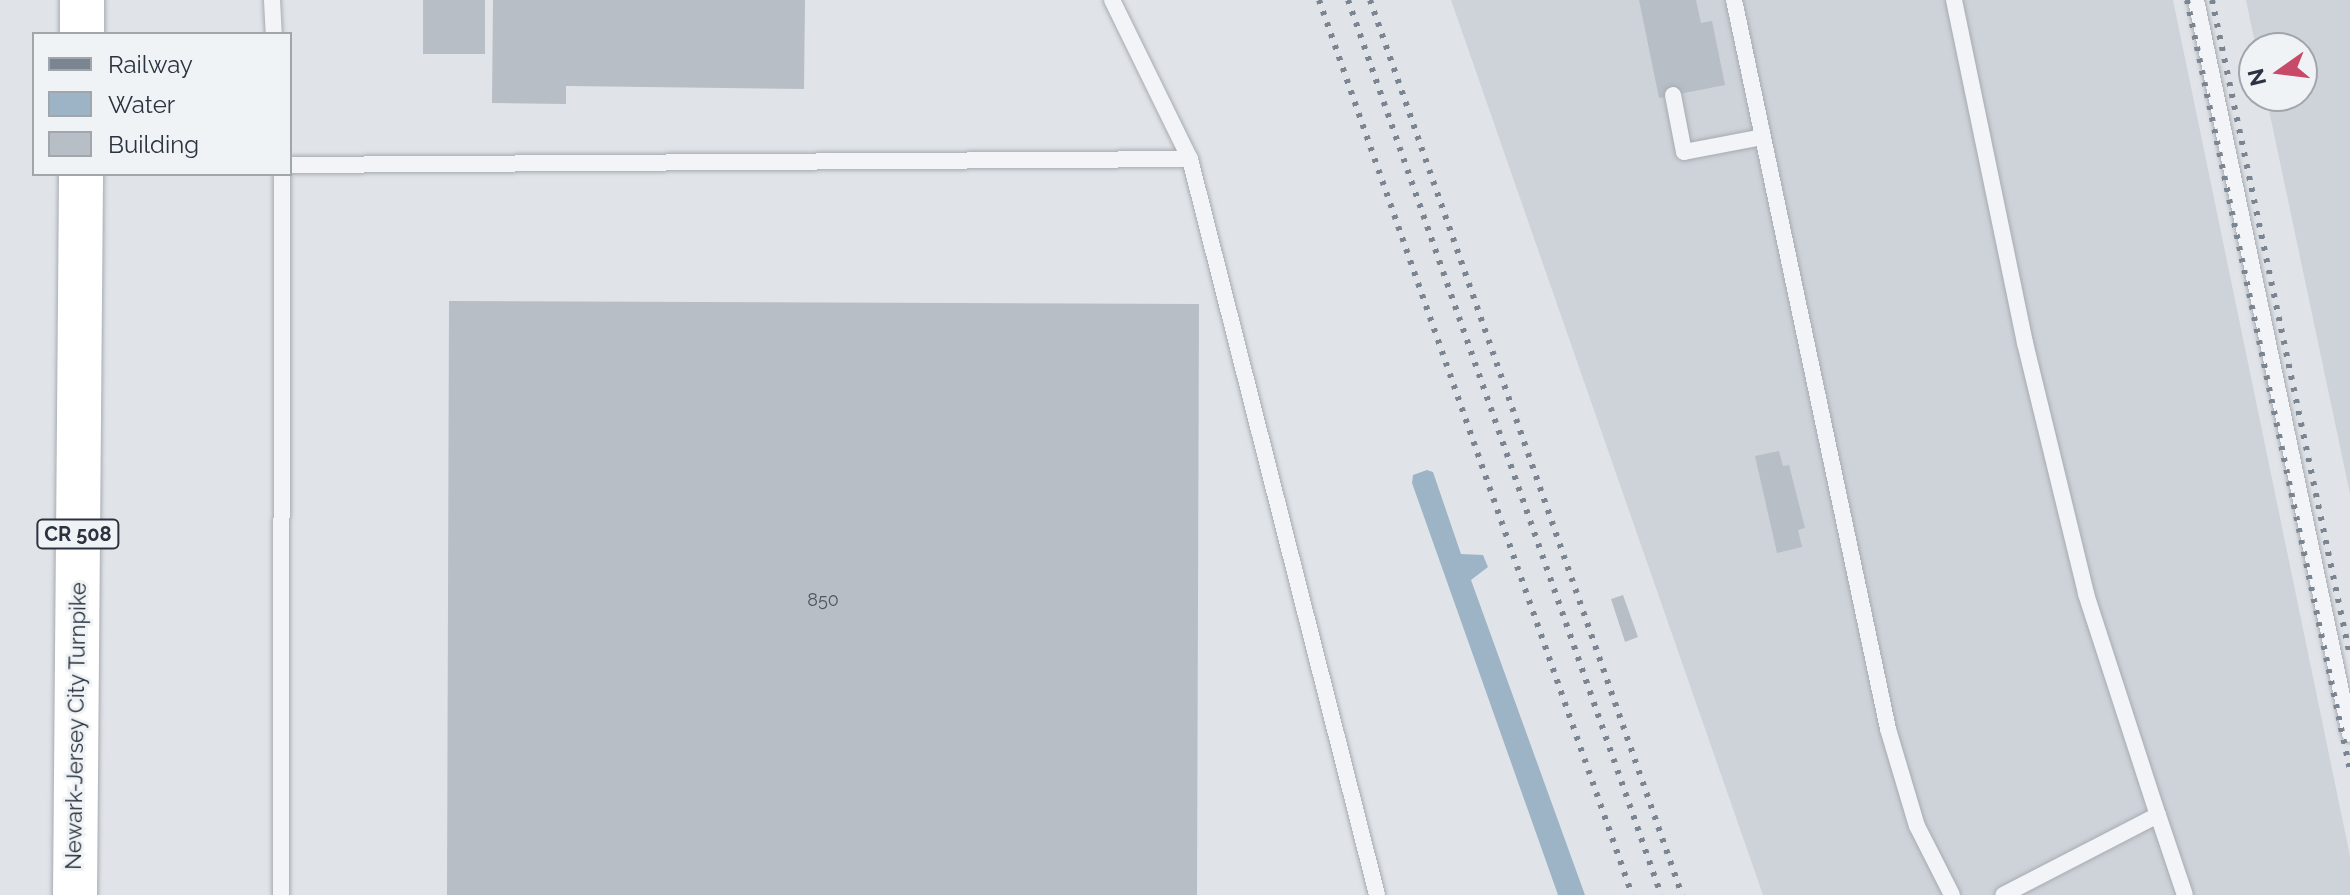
<!DOCTYPE html>
<html>
<head>
<meta charset="utf-8">
<style>
	body { margin:0 }
	#map { position:relative; width:2350px; height:895px; overflow:hidden; background:#e0e4e8; font-family:Raleway,sans-serif }
	div>[style] { position:absolute }
	[style*='--x'] { left:calc(var(--x)*1px); top:calc(var(--y)*1px); width:calc(var(--w)*1px); rotate:calc(var(--a)*1deg) }
	.built>* { inset:0; background:#ced3da }
	.water>* { inset:0; background:#9db4c7 }
	.building>* { inset:0; background:#b8bec5 }
	.roads { filter:drop-shadow(0 0 2px #a6abb2) drop-shadow(0 0 2px #a6abb2) }
	.service>* { height:16px; margin:-8px; padding:0 8px; transform-origin:8px; border-radius:8px; background:#f3f4f7 }
	.trunk>* { height:44px; margin:-22px; padding:0 22px; transform-origin:22px; border-radius:22px; background:#fff }
	.rail>* { height:6px; margin-top:-3px; transform-origin:0; background:repeating-linear-gradient(90deg,#7a8591 0 4px,transparent 0 12px) }
	span { translate:-50% -50%; white-space:nowrap; text-align:center; line-height:1.15; -webkit-text-stroke:6px #f0f3f6; paint-order:stroke }
	.number-label { font-size:18px; color:#4e5660 }
	.number-label span { -webkit-text-stroke-width:0 }
	.shield-label span { padding:2px 6px; background:#f0f3f6; border:2px solid; border-radius:6px; -webkit-text-stroke-width:0 }
	.shield-label { font-size:20px; color:#2a333f; font-weight:700 }
	.street-label { font-size:22px; color:#2a333f }
	.legend { position:absolute; left:32px; top:32px; width:260px; height:144px; box-sizing:border-box; background:#f0f3f6; border:2px solid #a1a6ad; margin:0; padding:10px 14px; list-style:none; font-size:24px; color:#2a333f }
	.legend li { display:flex; align-items:center; gap:16px; height:40px }
	.legend b { width:40px; border:2px solid #a1a6ad }
	.north { position:absolute; left:2238px; top:32px; width:80px; height:80px; box-sizing:border-box; background:#f0f3f6; border:2px solid #a1a6ad; border-radius:50%; rotate:256deg; font-size:22px; font-weight:700; line-height:32px; text-align:center; color:#2a333f }
	.north::after { content:''; display:block; margin:auto; width:28px; height:36px; background:#c74b68; clip-path:polygon(50% 0,100% 100%,50% 72%,0 100%) }
</style>
</head>
<body>
<div id="map">
	<div class="built">
		<div style="clip-path:polygon(1451px 0,2173px 0,2350px 856px,2350px 895px,1763px 895px)"></div>
		<div style="clip-path:polygon(2246px 0,2350px 0,2350px 494px,2266px 96px,2302px 96px,2302px 48px,2256px 48px)"></div>
	</div>
	<div class="water">
		<div style="clip-path:polygon(1427px 470px,1433px 472px,1461px 554px,1483px 555px,1488px 567px,1471px 580px,1585px 895px,1558px 895px,1412px 483px,1413px 475px)"></div>
	</div>
	<div class="building">
		<div style="clip-path:polygon(423px 0,485px 0,485px 54px,423px 54px)"></div>
		<div style="clip-path:polygon(493px 0,805px 0,804px 89px,566px 86px,566px 104px,492px 103px)"></div>
		<div style="clip-path:polygon(1639px 0,1696px 0,1701px 23px,1712px 21px,1725px 85px,1659px 98px)"></div>
		<div style="clip-path:polygon(449px 301px,1199px 304px,1197px 895px,447px 895px)"></div>
		<div style="clip-path:polygon(1779px 451px,1783px 466px,1789px 465px,1805px 528px,1798px 530px,1802px 547px,1777px 553px,1755px 456px)"></div>
		<div style="clip-path:polygon(1623px 595px,1638px 637px,1625px 642px,1611px 599px)"></div>
	</div>
	<div class="roads">
		<div class="service">
			<div style="--x:272;--y:0;--w:34;--a:87"></div>
			<div style="--x:1112;--y:0;--w:177;--a:63.9"></div>
			<div style="--x:1734;--y:0;--w:745;--a:78.07"></div>
			<div style="--x:1888;--y:729;--w:101;--a:73.4"></div>
			<div style="--x:1917;--y:826;--w:77;--a:63.1"></div>
			<div style="--x:1954;--y:0;--w:350;--a:78.3"></div>
			<div style="--x:2025;--y:343;--w:258;--a:76.3"></div>
			<div style="--x:2086;--y:594;--w:232;--a:72"></div>
			<div style="--x:2158;--y:815;--w:174;--a:152.7"></div>
			<div style="--x:2196;--y:0;--w:750;--a:78.15"></div>
			<div style="--x:1673;--y:95;--w:58;--a:79.1"></div>
			<div style="--x:1684;--y:152;--w:80;--a:-10.8"></div>
			<div style="--x:290;--y:165;--w:900;--a:-0.38"></div>
			<div style="--x:1190;--y:159;--w:759;--a:75.74"></div>
			<div style="--x:2158;--y:815;--w:84;--a:71.4"></div>
			<div style="--x:281;--y:895;--w:721;--a:-89.92"></div>
		</div>
		<div class="trunk">
			<div style="--x:82;--y:34;--w:34;--a:-90"></div>
			<div style="--x:75;--y:895;--w:721;--a:-89.52"></div>
		</div>
	</div>
	<div class="rail">
		<div style="--x:1319;--y:0;--w:948;--a:70.72"></div>
		<div style="--x:1348;--y:0;--w:948;--a:70.72"></div>
		<div style="--x:1370;--y:0;--w:948;--a:70.78"></div>
		<div style="--x:2187;--y:0;--w:787;--a:78.05"></div>
		<div style="--x:2212;--y:0;--w:670;--a:78.12"></div>
	</div>
	<div class="number-label">
		<span style="left:823px;top:600px">850</span>
	</div>
	<div class="shield-label">
		<span style="left:78px;top:534px">CR 508</span>
	</div>
	<div class="street-label">
		<span style="left:76px;top:726px;rotate:-89deg">Newark-Jersey City Turnpike</span>
	</div>
	<ul class="legend">
	<li><b style="height:10px;background:#7a8591"></b>Railway</li>
	<li><b style="height:22px;background:#9db4c7"></b>Water</li>
	<li><b style="height:22px;background:#b8bec5"></b>Building</li>
	</ul>
	<div class="north">N</div>
</div>
</body>
</html>
